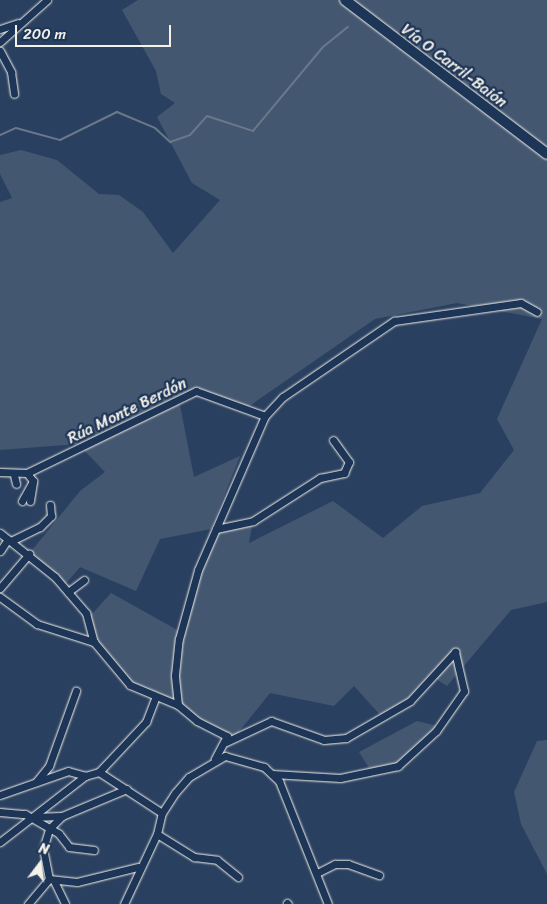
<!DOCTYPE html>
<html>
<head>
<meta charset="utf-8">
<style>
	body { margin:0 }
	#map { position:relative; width:547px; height:904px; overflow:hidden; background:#2a4060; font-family:Sriracha,sans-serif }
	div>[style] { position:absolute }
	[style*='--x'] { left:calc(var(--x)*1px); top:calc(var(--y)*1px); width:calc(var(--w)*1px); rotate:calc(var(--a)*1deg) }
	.green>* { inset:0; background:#445771 }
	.stream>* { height:2px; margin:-1px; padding:0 1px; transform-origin:1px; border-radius:1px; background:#6a788a }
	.roads { filter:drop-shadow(0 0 1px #f4f1e8) drop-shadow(0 0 1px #f4f1e8) }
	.minor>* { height:7px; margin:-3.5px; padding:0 3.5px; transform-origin:3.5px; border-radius:3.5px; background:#1d3557 }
	.highway>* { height:10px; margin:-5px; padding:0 5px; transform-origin:5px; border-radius:5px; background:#1d3557 }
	span { translate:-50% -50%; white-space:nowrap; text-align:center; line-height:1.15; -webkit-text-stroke:4.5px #1d3557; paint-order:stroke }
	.street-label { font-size:16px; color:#f4f1e8 }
	.north { position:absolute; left:15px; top:839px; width:50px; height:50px; -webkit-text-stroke:4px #1d3557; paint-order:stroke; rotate:15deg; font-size:14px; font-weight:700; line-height:20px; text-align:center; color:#f4f1e8 }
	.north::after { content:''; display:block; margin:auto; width:18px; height:22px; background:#f4f1e8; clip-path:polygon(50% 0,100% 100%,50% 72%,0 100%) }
	.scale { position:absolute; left:15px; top:25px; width:156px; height:22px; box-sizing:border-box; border:2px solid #f4f1e8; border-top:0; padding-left:6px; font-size:15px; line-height:18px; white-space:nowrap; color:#f4f1e8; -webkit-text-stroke:4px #1d3557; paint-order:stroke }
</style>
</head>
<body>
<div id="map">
	<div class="green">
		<div style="clip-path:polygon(138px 0,547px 0,547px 602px,511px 610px,447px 686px,433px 677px,410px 701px,382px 717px,354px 686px,334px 706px,270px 693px,233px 739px,178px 705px,130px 685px,102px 652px,86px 613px,93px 613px,111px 593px,181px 632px,198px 570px,216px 529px,253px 521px,249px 543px,333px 501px,383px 538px,422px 506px,480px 493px,514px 450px,497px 419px,542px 319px,457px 303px,375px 319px,248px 407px,196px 391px,179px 400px,194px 477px,240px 456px,211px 529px,160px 539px,136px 591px,80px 567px,63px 587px,29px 554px,80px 491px,105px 472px,78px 444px,0 450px,0 202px,12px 198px,0 174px,0 155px,21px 150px,57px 160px,99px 194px,119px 195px,143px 212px,173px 253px,220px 200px,192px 183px,157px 117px,175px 103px,161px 94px,156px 71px,122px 10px)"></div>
		<div style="clip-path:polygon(417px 721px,437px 726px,415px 752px,388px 770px,372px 773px,359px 752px)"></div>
		<div style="clip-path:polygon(547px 740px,547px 874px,521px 824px,514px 792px,537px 741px)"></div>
	</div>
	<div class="stream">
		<div style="--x:0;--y:135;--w:17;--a:-24"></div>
		<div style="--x:16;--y:128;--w:46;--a:15.3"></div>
		<div style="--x:60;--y:140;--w:64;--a:-26.2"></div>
		<div style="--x:117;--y:112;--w:41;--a:22.8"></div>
		<div style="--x:155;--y:128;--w:21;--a:43"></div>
		<div style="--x:170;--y:142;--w:21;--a:-19"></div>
		<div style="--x:190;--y:135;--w:25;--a:-48"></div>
		<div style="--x:207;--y:116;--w:48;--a:18.1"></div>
		<div style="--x:253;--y:131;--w:109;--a:-50.2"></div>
		<div style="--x:323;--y:47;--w:32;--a:-39"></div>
	</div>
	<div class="roads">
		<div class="minor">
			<div style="--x:0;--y:29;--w:19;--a:-18"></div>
			<div style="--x:0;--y:42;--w:63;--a:-41.8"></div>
			<div style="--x:0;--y:51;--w:24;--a:62"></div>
			<div style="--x:11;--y:72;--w:22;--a:82"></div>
			<div style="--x:0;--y:472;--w:27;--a:2"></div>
			<div style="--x:27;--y:473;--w:188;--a:-25.9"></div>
			<div style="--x:196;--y:391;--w:73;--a:19.9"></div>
			<div style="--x:14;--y:475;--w:9;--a:77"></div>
			<div style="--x:22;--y:501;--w:23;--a:-61"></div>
			<div style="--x:33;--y:481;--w:10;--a:-127"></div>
			<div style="--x:30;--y:501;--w:20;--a:-81"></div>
			<div style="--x:216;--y:529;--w:38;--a:-12"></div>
			<div style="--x:253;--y:521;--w:80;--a:-32.7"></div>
			<div style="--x:320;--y:478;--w:25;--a:-12"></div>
			<div style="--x:344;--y:473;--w:12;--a:-66"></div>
			<div style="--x:349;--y:462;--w:27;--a:-126"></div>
			<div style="--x:0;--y:533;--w:70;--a:38.7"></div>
			<div style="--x:55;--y:577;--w:48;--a:49.3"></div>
			<div style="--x:86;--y:613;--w:30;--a:75"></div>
			<div style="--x:11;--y:541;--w:32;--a:-26"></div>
			<div style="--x:40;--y:527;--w:16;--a:-45"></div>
			<div style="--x:51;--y:516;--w:11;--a:-95"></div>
			<div style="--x:0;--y:551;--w:14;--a:-56"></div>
			<div style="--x:0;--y:588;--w:45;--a:-49.5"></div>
			<div style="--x:68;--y:592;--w:20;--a:-37"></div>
			<div style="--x:0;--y:597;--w:46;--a:36.1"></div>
			<div style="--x:37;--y:624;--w:60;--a:17.5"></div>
			<div style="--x:94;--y:642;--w:56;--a:50.1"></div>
			<div style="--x:130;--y:685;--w:52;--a:22.6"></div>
			<div style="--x:178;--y:705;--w:25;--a:40"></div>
			<div style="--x:197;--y:721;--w:34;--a:27"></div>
			<div style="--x:227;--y:736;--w:26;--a:118"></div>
			<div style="--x:178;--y:705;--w:30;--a:-96"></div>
			<div style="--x:175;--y:675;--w:36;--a:-84"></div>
			<div style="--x:179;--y:639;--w:72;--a:-74.6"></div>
			<div style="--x:198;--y:570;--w:168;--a:-66.5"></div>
			<div style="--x:265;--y:416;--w:26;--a:-47"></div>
			<div style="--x:283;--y:397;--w:135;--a:-34.4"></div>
			<div style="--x:394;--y:321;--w:128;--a:-8.1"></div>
			<div style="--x:521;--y:303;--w:18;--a:29"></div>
			<div style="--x:226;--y:742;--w:50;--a:-25"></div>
			<div style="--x:271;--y:721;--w:56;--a:19.7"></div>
			<div style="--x:324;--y:740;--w:22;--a:-5"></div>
			<div style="--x:346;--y:738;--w:74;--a:-30"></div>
			<div style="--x:410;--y:701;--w:67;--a:-47.4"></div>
			<div style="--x:455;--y:652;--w:40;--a:77"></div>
			<div style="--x:464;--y:691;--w:49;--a:125"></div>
			<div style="--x:436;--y:731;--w:52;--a:137.4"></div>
			<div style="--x:398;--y:766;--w:59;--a:168.3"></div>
			<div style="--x:340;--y:778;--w:68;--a:-176.6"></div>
			<div style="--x:99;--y:772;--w:69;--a:-46.8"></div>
			<div style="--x:146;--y:722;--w:26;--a:-69"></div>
			<div style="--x:36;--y:782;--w:21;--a:-51"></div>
			<div style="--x:49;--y:766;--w:80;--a:-70.2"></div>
			<div style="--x:0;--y:795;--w:72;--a:-19.4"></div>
			<div style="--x:68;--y:771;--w:18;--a:16"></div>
			<div style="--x:85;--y:776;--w:15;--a:-16"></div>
			<div style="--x:99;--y:772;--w:75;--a:33.1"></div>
			<div style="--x:0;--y:812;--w:25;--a:5"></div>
			<div style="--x:25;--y:814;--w:39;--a:30"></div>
			<div style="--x:59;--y:834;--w:16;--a:52"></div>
			<div style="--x:69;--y:847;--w:25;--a:7"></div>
			<div style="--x:31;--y:817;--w:31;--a:-2"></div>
			<div style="--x:157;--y:834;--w:44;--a:31.9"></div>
			<div style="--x:194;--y:857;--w:23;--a:7"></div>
			<div style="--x:217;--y:860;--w:27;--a:39"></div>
			<div style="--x:0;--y:842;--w:108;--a:-37.8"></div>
			<div style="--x:319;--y:872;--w:18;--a:-27"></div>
			<div style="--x:335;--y:864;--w:13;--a:0"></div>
			<div style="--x:348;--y:864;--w:33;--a:20"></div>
			<div style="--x:49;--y:879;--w:31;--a:-101"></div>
			<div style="--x:43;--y:849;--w:21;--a:-73"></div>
			<div style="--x:49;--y:829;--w:18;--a:-45"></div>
			<div style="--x:62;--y:816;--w:70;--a:-22.6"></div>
			<div style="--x:49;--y:879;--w:28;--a:6"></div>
			<div style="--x:77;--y:882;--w:63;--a:-13.8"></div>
			<div style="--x:54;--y:881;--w:25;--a:64"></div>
			<div style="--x:287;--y:903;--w:1;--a:45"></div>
			<div style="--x:28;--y:904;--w:33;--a:-50"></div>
			<div style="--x:124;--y:904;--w:77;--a:-64.8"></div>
			<div style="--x:157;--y:834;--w:22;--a:-77"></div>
			<div style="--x:162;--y:813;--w:24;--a:-57"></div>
			<div style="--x:175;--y:793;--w:21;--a:-49"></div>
			<div style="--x:189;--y:777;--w:42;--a:-30.3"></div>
			<div style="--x:225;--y:756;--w:41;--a:15.8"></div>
			<div style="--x:264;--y:767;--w:21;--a:43"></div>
			<div style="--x:279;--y:781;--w:132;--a:68.3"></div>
		</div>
		<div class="highway">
			<div style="--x:345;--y:0;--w:254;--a:37.3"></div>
		</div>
	</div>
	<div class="street-label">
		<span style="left:454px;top:66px;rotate:37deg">Vía O Carril-Baión</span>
		<span style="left:127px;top:411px;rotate:-26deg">Rúa Monte Berdón</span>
	</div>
	<div class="north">N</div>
	<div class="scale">200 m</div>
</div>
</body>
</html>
